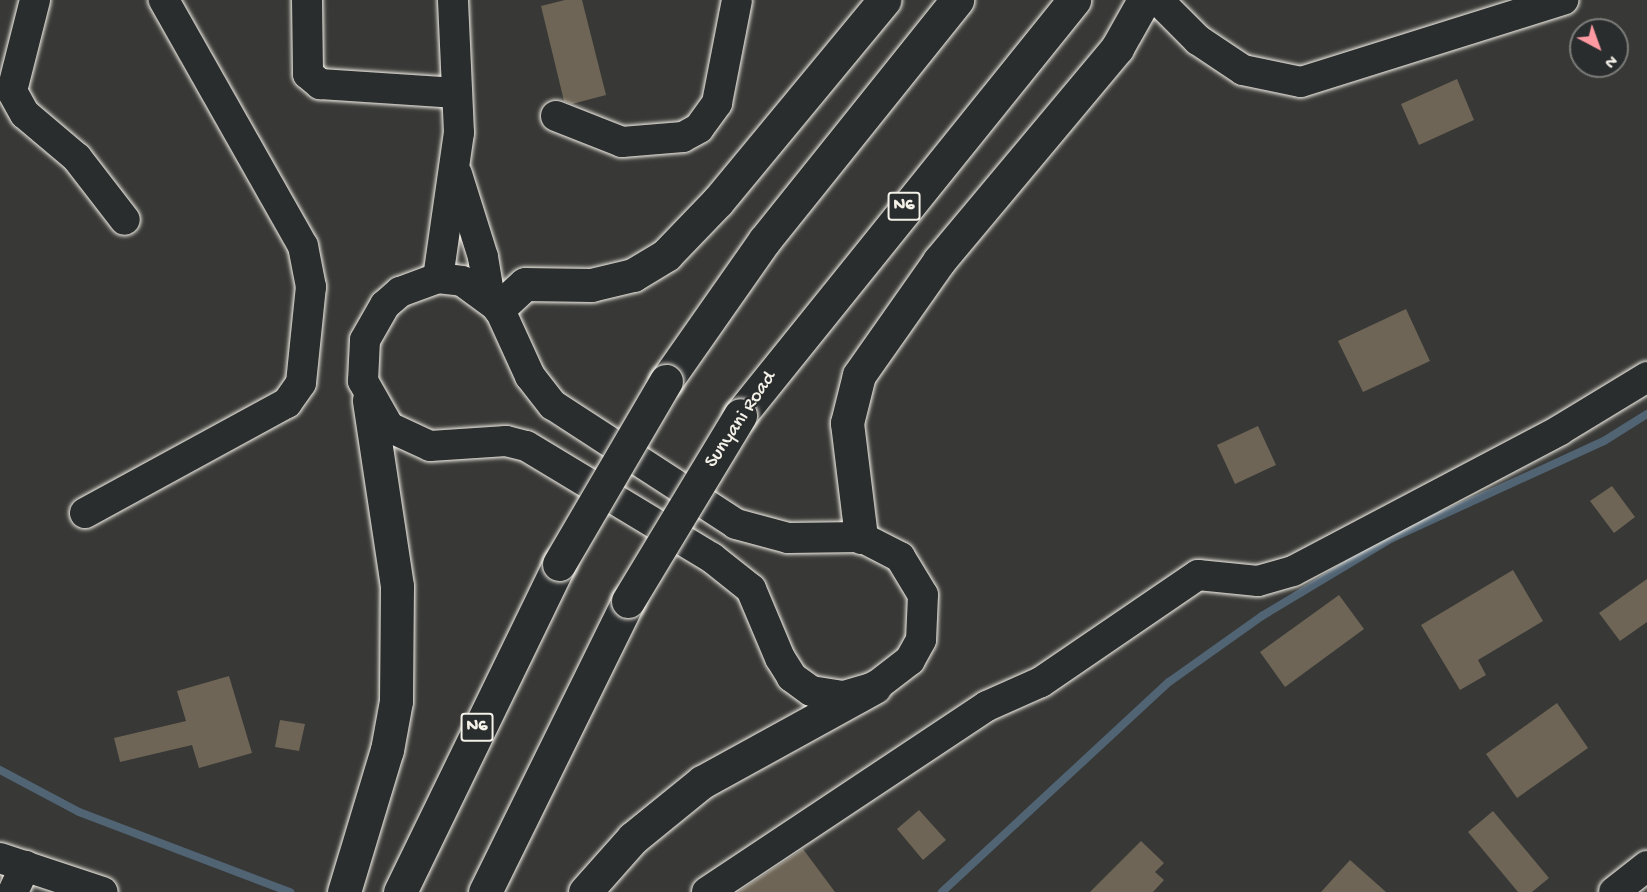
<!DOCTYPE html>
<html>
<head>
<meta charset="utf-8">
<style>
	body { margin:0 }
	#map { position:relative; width:1647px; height:892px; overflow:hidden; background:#383836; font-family:"Gochi Hand",sans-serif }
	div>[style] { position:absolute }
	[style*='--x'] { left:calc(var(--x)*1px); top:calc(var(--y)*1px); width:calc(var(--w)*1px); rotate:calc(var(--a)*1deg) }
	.stream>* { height:8px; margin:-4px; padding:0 4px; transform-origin:4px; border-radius:4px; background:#516474 }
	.building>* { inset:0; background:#6e6556 }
	.roads { filter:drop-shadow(0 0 2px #f4f1e8) drop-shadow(0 0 2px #f4f1e8) }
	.minor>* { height:30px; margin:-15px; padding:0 15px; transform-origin:15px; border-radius:15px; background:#2a2d2e }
	.major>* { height:33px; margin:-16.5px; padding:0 16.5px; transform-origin:16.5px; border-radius:16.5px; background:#2a2d2e }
	.bridges { filter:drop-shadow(0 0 2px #f4f1e8) drop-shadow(0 0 2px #f4f1e8) }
	.major-bridge>* { height:33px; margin:-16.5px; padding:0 16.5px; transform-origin:16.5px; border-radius:16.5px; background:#2a2d2e }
	span { translate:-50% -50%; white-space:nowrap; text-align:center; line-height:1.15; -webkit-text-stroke:4.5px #2a2d2e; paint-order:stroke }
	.shield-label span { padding:2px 4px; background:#2a2d2e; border:2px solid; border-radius:4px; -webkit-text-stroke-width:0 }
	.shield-label { font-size:18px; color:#f4f1e8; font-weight:700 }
	.street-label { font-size:20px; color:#f4f1e8 }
	.north { position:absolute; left:1569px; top:18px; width:60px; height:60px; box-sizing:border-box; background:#2a2d2e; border:2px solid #7b7b78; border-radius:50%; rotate:139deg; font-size:16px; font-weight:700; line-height:24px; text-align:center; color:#f4f1e8 }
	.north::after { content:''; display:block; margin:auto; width:21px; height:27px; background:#ff9aa2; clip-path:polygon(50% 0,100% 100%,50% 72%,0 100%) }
</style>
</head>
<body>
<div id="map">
	<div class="stream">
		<div style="--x:0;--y:770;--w:89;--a:28"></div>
		<div style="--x:79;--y:812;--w:226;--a:20.8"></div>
		<div style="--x:942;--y:892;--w:309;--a:-42.8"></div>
		<div style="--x:1169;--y:682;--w:114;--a:-35.4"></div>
		<div style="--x:1262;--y:616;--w:152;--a:-31"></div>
		<div style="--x:1392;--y:538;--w:233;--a:-24.6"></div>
		<div style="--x:1604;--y:441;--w:51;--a:-32.1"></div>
	</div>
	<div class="building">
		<div style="clip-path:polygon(565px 0,582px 0,606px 95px,572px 104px,564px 101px,541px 6px)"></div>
		<div style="clip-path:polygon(1457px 79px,1474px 120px,1419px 145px,1401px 104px)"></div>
		<div style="clip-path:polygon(1406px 309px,1430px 361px,1363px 392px,1338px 341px)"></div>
		<div style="clip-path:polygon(1258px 426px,1276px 465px,1235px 484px,1217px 445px)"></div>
		<div style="clip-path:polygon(1612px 486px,1635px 517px,1614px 533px,1590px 501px)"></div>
		<div style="clip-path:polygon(1513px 570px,1543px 621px,1478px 660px,1486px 675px,1460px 690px,1421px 625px)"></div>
		<div style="clip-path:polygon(1647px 579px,1647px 622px,1620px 641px,1599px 613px)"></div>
		<div style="clip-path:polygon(1339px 595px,1364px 629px,1285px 687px,1260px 652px)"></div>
		<div style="clip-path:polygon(229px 676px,252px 753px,199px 768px,192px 745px,120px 762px,114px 738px,186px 721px,177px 691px)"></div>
		<div style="clip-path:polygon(1557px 703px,1588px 748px,1517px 798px,1486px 754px)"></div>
		<div style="clip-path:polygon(280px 720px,305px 724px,299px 751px,275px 747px)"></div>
		<div style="clip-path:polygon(919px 810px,946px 840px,923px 860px,897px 829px)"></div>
		<div style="clip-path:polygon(1493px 811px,1549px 878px,1532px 892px,1518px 892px,1468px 832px)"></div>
		<div style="clip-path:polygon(1141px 841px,1164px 863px,1155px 872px,1164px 880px,1153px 892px,1090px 892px)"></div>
		<div style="clip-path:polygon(803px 849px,835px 892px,738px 892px)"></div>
		<div style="clip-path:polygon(1350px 860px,1386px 892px,1321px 892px)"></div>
	</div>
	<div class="roads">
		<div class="minor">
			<div style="--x:35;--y:0;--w:94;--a:104.2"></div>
			<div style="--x:12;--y:91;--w:26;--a:61"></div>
			<div style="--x:25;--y:114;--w:68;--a:40.2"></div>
			<div style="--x:77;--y:158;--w:78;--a:52.3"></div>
			<div style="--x:307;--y:0;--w:74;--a:89.2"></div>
			<div style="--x:308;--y:74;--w:16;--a:40"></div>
			<div style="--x:320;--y:84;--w:137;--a:3.8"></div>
			<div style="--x:1158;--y:0;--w:57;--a:45"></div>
			<div style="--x:1198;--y:40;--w:54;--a:33.7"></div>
			<div style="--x:1243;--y:70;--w:59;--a:11.7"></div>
			<div style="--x:1301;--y:82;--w:275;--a:-17.4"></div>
			<div style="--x:556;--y:116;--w:71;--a:21.5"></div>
			<div style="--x:622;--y:142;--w:61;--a:-4.7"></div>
			<div style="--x:683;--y:137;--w:18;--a:-29"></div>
			<div style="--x:699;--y:128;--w:31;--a:-54"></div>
			<div style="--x:717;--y:103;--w:105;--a:-79"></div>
			<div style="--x:457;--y:174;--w:87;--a:72.6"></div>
			<div style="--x:483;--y:257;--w:43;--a:80.5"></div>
			<div style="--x:438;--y:278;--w:24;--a:7"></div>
			<div style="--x:462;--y:281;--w:46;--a:36.1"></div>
			<div style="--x:499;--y:308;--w:75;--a:65.5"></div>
			<div style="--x:530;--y:376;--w:37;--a:52"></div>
			<div style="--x:553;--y:405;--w:218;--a:33"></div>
			<div style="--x:736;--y:524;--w:54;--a:15.1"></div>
			<div style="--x:788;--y:538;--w:73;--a:-0.8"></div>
			<div style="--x:861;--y:537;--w:44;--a:27.1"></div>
			<div style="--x:900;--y:557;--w:44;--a:58.8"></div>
			<div style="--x:923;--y:595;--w:45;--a:92.5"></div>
			<div style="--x:921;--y:640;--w:23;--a:119"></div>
			<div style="--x:910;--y:660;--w:44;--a:142.4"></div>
			<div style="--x:875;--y:687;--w:33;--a:164"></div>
			<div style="--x:843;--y:696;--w:32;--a:-171"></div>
			<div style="--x:811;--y:691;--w:24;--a:-144"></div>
			<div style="--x:792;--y:677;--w:22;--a:-122"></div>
			<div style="--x:780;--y:658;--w:75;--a:-112.8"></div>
			<div style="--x:751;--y:589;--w:50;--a:-141.5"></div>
			<div style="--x:712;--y:558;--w:217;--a:-148.9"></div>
			<div style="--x:526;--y:446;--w:21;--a:-166"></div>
			<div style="--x:506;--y:441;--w:76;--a:176.2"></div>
			<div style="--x:430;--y:446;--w:45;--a:-155.1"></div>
			<div style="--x:389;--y:427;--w:53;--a:-119.5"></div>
			<div style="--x:363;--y:381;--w:41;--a:-87.2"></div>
			<div style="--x:365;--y:340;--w:40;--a:-60.3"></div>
			<div style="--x:385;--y:305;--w:20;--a:-41"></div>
			<div style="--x:400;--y:292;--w:40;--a:-20.2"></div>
			<div style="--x:438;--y:278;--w:147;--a:-81.8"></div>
			<div style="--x:459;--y:133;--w:133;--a:-92.6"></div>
			<div style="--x:85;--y:513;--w:230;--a:-28.6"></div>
			<div style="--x:287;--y:403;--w:24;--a:-55"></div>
			<div style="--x:301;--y:383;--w:97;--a:-84.1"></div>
			<div style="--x:311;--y:287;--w:42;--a:-101"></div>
			<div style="--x:303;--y:246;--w:283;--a:-119.5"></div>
			<div style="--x:0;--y:858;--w:108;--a:18.3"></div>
			<div style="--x:13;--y:892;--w:29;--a:-65"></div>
			<div style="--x:707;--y:892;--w:336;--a:-33.6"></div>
			<div style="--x:987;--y:706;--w:59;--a:-24"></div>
			<div style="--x:1041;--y:682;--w:190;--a:-34.3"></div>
			<div style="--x:1198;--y:575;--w:60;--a:5.7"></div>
			<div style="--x:1258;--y:581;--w:36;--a:-16"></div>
			<div style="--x:1293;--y:571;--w:302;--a:-27.8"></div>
			<div style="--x:1560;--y:430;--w:102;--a:-31.3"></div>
			<div style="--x:1614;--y:892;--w:42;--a:-38.2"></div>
		</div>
		<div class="major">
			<div style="--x:499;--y:308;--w:35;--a:-43"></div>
			<div style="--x:525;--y:284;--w:66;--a:0.9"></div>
			<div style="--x:591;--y:285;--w:43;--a:-13.4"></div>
			<div style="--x:633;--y:275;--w:39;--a:-31"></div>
			<div style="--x:666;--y:255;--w:75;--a:-46.1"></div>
			<div style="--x:718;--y:201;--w:261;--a:-50.4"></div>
			<div style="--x:666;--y:381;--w:171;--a:-55"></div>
			<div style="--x:764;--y:241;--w:309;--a:-51.3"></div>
			<div style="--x:740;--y:415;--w:533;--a:-51.17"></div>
			<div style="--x:861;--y:537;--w:115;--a:-97"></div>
			<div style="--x:847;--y:423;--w:49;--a:-76"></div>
			<div style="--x:859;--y:375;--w:139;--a:-54.9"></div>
			<div style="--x:939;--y:261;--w:278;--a:-50.1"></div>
			<div style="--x:1117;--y:48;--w:55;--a:-60.6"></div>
			<div style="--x:344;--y:892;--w:148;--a:-73.2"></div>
			<div style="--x:387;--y:750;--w:50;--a:-79.6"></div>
			<div style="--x:396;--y:701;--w:115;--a:-89.5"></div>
			<div style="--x:397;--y:586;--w:188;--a:-98.6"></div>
			<div style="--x:400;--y:892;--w:365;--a:-64.1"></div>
			<div style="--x:485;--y:892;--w:324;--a:-63.8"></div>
			<div style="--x:585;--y:892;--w:72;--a:-48.4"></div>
			<div style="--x:633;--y:838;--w:89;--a:-39.1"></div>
			<div style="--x:702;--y:782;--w:197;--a:-28.8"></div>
		</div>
	</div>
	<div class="bridges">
		<div class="major-bridge">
			<div style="--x:559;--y:564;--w:212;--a:-59.7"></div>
			<div style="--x:628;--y:601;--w:217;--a:-58.9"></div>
		</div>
	</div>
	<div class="shield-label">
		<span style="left:904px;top:206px">N6</span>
		<span style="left:477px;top:727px">N6</span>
	</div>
	<div class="street-label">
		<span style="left:741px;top:420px;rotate:-56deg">Sunyani Road</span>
	</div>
	<div class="north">N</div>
</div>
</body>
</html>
